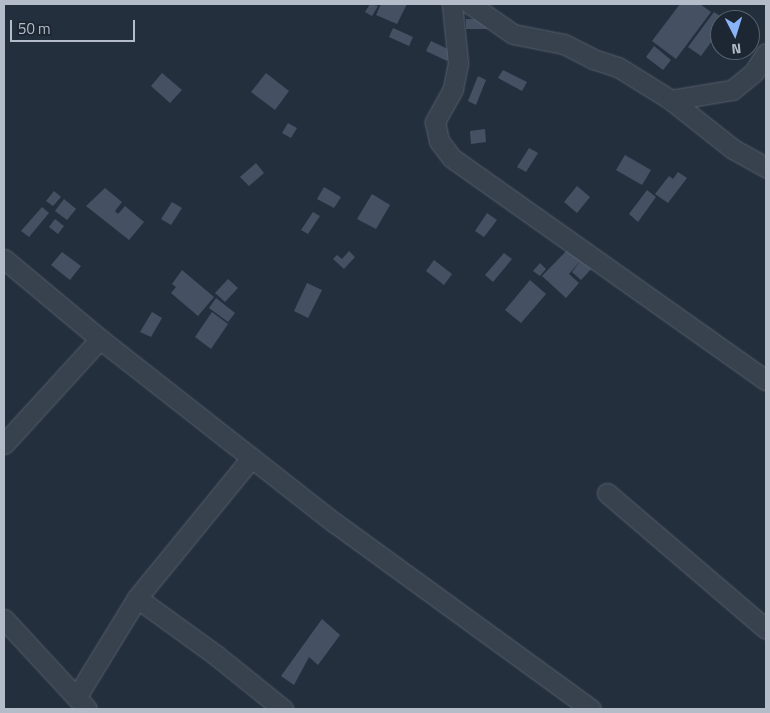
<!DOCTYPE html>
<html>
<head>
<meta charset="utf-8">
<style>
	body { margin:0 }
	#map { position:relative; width:770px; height:713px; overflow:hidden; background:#242f3e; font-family:"Titillium Web",sans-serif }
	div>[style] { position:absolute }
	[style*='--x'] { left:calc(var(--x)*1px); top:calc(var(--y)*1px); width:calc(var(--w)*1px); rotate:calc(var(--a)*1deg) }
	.building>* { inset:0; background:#455162 }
	.roads { filter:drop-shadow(0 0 1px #565f6c) drop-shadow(0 0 1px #565f6c) }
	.minor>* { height:19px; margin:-9.5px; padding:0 9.5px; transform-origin:9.5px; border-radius:9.5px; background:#38414e }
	span { translate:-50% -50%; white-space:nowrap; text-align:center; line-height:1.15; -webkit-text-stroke:5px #1d2633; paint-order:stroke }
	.frame { position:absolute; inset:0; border:5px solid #b4bcc9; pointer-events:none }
	.north { position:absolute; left:710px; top:10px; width:50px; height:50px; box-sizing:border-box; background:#1d2633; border:1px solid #59626f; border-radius:50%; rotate:175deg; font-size:14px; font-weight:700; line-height:20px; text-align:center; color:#b4bcc9 }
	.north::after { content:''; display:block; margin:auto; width:18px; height:22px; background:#8ab4f8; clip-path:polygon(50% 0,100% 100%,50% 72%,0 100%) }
	.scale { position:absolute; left:10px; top:20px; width:125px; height:22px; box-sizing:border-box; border:2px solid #b4bcc9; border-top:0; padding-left:6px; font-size:15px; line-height:18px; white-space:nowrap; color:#b4bcc9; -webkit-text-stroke:4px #1d2633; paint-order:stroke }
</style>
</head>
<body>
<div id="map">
	<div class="building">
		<div style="clip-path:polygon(370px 4px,378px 6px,372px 16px,365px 12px)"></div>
		<div style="clip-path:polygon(381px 4px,407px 4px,397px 24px,376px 15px)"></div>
		<div style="clip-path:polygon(680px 4px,700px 4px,711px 12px,676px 59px,652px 41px)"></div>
		<div style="clip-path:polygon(714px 12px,726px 20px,720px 20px,720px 30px,701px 56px,688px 47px)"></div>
		<div style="clip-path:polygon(466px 19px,487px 19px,488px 29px,466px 29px)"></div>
		<div style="clip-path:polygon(393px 28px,413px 37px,409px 46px,389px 37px)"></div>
		<div style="clip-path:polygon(431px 41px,452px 51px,447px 61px,426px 51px)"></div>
		<div style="clip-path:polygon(654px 46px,671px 60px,663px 70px,646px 57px)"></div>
		<div style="clip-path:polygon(503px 70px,527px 82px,522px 91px,498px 78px)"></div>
		<div style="clip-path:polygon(162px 73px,182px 90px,170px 103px,151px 86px)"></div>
		<div style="clip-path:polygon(266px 73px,289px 91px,275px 110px,251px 92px)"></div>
		<div style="clip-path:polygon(478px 76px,486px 80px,476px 105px,468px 101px)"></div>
		<div style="clip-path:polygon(288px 123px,297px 128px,291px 138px,282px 133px)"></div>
		<div style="clip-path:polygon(485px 129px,486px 142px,471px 144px,470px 131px)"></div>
		<div style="clip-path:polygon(529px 148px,538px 153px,526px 172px,517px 167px)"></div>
		<div style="clip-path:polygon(625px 155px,651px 170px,642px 185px,616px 170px)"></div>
		<div style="clip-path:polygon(256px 163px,264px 173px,249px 186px,240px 177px)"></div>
		<div style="clip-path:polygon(678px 172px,687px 178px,668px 203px,655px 194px,669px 176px,673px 179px)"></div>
		<div style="clip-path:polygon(577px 186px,590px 197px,577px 213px,564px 202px)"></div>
		<div style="clip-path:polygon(324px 187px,341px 197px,334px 208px,317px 199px)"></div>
		<div style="clip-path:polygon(105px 188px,122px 202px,115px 211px,118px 214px,125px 206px,144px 222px,129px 240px,86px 206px)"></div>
		<div style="clip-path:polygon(647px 190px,656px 197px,638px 222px,629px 214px)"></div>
		<div style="clip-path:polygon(54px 191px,61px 197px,53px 206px,46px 201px)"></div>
		<div style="clip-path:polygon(372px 194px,390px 205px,376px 229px,357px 219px)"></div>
		<div style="clip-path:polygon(64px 199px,76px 209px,67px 220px,55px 211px)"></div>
		<div style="clip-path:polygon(172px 202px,182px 208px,171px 225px,161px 219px)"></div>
		<div style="clip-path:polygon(42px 207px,49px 213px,29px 237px,21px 231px)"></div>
		<div style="clip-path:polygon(313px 212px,320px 216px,308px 234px,301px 230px)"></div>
		<div style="clip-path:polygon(487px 213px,497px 220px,484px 237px,475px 231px)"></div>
		<div style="clip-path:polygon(55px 219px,64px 226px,58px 234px,49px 227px)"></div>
		<div style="clip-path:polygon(571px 246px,595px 265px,581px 280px,572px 272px,581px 260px,569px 274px,579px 283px,566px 298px,542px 276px)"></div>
		<div style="clip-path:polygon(349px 251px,355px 257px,344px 269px,333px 259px,337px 255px,342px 259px)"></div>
		<div style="clip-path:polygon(62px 252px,81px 266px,70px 280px,51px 265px)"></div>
		<div style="clip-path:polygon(504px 253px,512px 259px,493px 282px,485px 275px)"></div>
		<div style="clip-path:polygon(434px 260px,452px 274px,444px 285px,426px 271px)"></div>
		<div style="clip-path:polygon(540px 263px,546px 269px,540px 276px,533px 271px)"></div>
		<div style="clip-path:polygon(182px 270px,214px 297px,198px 316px,171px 293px,176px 287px,172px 284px)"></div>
		<div style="clip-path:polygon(228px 279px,238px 288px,225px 302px,215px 293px)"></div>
		<div style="clip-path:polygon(530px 280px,546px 294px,521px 323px,505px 310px)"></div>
		<div style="clip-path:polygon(307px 283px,322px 290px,308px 318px,294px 311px)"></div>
		<div style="clip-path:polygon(216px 298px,235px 313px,228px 322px,209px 308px)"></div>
		<div style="clip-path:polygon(152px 312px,162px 318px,151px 337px,140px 332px)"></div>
		<div style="clip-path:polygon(212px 312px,228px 324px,211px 349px,195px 337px)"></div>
		<div style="clip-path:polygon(322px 619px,340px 635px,318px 665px,309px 657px,294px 685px,281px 676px)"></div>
	</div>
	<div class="roads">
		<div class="minor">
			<div style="--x:452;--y:4;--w:59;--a:84.2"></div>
			<div style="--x:458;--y:63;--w:26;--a:101"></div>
			<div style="--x:453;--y:89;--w:38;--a:119"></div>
			<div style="--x:435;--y:122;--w:19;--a:78"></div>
			<div style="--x:439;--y:141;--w:21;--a:53"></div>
			<div style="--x:452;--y:158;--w:385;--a:35.3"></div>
			<div style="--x:470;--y:4;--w:52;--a:34.9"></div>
			<div style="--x:513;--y:34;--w:52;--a:11.1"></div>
			<div style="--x:564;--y:44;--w:33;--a:27"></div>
			<div style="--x:593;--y:59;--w:26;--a:18"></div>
			<div style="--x:618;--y:67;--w:62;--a:31.9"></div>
			<div style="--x:671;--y:100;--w:79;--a:38.3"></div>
			<div style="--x:733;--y:149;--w:38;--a:29"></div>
			<div style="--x:671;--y:100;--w:62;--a:-9.3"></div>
			<div style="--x:732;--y:90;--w:28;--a:-39"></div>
			<div style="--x:754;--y:72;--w:22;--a:-58"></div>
			<div style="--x:4;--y:259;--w:125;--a:39.8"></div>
			<div style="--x:100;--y:339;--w:298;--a:38.1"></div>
			<div style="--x:335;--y:523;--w:316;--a:36"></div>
			<div style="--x:4;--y:444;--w:142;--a:-47.6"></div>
			<div style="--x:607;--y:493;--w:209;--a:40.5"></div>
			<div style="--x:137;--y:598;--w:99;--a:35.9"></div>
			<div style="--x:217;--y:656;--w:85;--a:38.8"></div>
			<div style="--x:4;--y:619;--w:122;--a:47.3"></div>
			<div style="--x:77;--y:696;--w:115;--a:-58.5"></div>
			<div style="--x:137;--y:598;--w:181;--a:-50.8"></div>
		</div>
	</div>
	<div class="frame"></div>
	<div class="north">N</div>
	<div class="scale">50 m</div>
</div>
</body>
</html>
